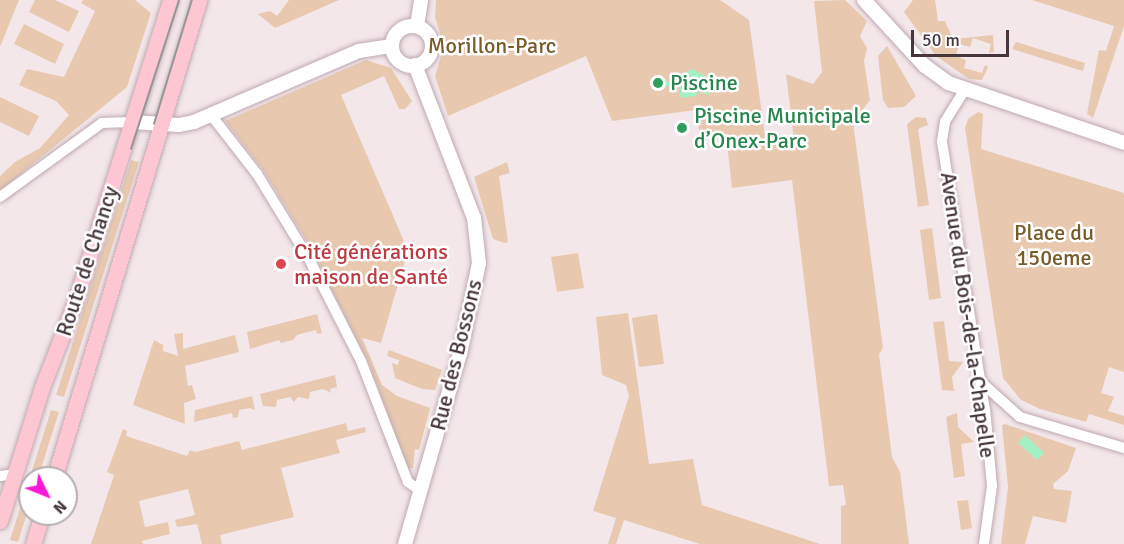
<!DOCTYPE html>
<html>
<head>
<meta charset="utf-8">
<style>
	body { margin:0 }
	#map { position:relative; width:1124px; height:544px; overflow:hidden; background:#f3e7ea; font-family:Signika,sans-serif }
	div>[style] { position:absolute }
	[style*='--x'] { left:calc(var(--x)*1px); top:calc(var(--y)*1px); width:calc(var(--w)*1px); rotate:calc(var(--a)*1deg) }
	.green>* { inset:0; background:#e8c9b0 }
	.water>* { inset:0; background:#a3f0c3 }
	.roads { filter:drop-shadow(0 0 2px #bfa9b1) drop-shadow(0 0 2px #bfa9b1) }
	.minor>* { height:10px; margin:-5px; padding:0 5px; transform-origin:5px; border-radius:5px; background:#fff }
	.tertiary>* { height:14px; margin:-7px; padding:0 7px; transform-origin:7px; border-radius:7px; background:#fff }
	.tertiary>.ring { margin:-7px; padding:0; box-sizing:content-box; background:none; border:14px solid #fff; border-radius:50% }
	.secondary>* { height:15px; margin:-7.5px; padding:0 7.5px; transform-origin:7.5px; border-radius:7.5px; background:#fec6d3 }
	.tram>* { height:1.5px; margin:-0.75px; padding:0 0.75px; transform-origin:0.75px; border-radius:0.75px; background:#969696 }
	.dots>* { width:16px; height:16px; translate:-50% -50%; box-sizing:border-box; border:3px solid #fff; border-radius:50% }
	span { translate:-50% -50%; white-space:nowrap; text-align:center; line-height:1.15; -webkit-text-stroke:5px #fff; paint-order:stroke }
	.park-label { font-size:22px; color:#785b29 }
	.leisure-label { font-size:22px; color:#27864d }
	.left { translate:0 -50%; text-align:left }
	.health-label { font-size:22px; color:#be3a42 }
	.street-label { font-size:22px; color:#46363c }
	.north { position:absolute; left:18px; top:466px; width:60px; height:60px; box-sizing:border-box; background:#fff; border:2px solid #b5afb1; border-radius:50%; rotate:133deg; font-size:16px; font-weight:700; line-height:24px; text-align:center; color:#46363c }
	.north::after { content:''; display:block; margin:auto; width:21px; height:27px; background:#f918d5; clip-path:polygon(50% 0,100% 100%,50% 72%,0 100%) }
	.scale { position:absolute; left:911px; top:30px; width:98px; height:27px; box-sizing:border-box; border:3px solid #46363c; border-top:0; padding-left:8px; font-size:18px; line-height:21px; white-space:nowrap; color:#46363c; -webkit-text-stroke:4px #fff; paint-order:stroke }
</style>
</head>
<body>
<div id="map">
	<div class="green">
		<div style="clip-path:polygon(0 0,19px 0,0 47px)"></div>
		<div style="clip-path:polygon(35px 0,55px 0,79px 11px,69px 32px,29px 12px)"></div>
		<div style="clip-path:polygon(83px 0,135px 0,151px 13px,127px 87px,0 191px,0 176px,15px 162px,40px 148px,69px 115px,56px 101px,19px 85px,27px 69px,64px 77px,95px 11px,81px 3px)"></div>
		<div style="clip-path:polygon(289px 0,339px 0,275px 28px,258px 14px,270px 11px,277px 16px)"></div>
		<div style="clip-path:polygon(436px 0,720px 0,749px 20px,766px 143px,794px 139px,786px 74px,813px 84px,822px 72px,814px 1px,845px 0,867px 21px,860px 36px,867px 48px,864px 61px,870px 100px,853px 122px,883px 348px,879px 354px,892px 457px,900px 472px,909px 544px,841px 544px,841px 506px,846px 505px,843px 485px,829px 486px,792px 180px,732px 188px,726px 134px,700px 137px,696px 110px,612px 121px,586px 56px,448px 116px,435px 76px,444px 46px,435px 17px)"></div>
		<div style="clip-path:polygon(913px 0,935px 0,938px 21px,945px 21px,953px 39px,993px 35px,994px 52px,989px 53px,991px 44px,973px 38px,970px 47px,959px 44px,956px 56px,966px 60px,964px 68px,982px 73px,985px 65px,988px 67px,982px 80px,969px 79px,936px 56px,904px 12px)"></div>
		<div style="clip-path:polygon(1032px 0,1124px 0,1124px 26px,1093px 118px,1087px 114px,1099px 50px,1106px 51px,1114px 26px)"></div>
		<div style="clip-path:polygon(24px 24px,64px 44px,55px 64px,14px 44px)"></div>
		<div style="clip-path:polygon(1016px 42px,1085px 63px,1083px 71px,1012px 49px)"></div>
		<div style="clip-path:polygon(887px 46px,916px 96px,904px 107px,888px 108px,883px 100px,878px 56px)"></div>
		<div style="clip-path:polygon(366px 60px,391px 68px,412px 101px,405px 109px,399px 109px,384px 76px,341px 95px,403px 239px,405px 260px,381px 343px,362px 338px,382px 385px,397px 396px,430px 408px,419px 450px,415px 449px,413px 468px,408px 468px,369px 364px,311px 248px,263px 170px,225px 121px)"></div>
		<div style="clip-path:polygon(0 97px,39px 116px,29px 136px,0 122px)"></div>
		<div style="clip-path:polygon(978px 112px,983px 114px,981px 149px,1124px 193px,1124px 372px,1109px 367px,1101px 393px,1114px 397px,1108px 411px,1124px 416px,1124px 425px,1089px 414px,1086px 422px,1040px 409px,1021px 400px,1003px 378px,965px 128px,968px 119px)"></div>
		<div style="clip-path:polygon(916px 117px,926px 118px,928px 125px,918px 129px,929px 205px,918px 207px,907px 124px)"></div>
		<div style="clip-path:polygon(131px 160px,139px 162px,64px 397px,56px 395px)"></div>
		<div style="clip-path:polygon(507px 162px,510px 173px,499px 176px,508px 242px,505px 243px,493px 239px,474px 177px)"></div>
		<div style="clip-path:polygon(932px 228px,941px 298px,929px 300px,920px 230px)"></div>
		<div style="clip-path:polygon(578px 253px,584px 288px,557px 292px,551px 257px)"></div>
		<div style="clip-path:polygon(628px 313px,649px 464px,693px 459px,702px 505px,820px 544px,700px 544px,624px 520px,616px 544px,608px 544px,616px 518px,593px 511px,629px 396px,626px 385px,602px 375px,596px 317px)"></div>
		<div style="clip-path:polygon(317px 314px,322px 333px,317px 334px,316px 330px,297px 335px,293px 340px,281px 343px,279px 340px,250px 349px,247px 332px)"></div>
		<div style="clip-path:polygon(657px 314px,664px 364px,639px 367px,632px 318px)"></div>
		<div style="clip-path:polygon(944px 321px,949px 361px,963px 362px,952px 377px,954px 391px,942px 390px,933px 322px)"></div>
		<div style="clip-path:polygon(183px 333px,183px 349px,235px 335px,239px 352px,185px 366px,188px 386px,192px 385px,196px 399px,184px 403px,185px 424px,133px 405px,154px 340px,163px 345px,163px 351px,178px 356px,174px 334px)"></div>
		<div style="clip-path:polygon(389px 350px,442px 370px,435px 390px,422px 389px,395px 378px,392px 363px,398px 365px,399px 360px,387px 356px)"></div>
		<div style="clip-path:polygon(335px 375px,337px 387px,330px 389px,331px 393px,323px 389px,310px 392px,309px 399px,298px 397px,294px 402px,290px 397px,277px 400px,276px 407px,263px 406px,260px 394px)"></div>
		<div style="clip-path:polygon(252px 396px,255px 410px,250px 408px,239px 410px,238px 417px,233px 418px,232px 413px,194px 422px,195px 410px)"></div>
		<div style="clip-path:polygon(51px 410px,59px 412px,38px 478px,30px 478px,30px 504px,18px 542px,10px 540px)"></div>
		<div style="clip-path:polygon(957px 413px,958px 427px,974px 442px,961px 444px,965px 476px,954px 478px,946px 417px)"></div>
		<div style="clip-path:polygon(346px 423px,348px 431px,365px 427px,366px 432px,336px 440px,340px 453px,281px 468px,294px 517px,220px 535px,222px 544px,202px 544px,197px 524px,177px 527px,175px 520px,195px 515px,188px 489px,139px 501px,145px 527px,168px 522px,170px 534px,142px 541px,143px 544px,91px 544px,114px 475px,107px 472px,123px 429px,127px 431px,126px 436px,187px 456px,190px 450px,195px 452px,239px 441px,242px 450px)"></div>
		<div style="clip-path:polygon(1005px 424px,1076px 448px,1068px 471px,1053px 484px,1054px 489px,1072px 491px,1066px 523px,1033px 516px,1025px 544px,1001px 544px,1008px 487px,1002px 425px)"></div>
		<div style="clip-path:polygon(968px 500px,972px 528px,961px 530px,957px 501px)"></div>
	</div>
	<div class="water">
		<div style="clip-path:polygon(692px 69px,707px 77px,710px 95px,698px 91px,696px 96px,681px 98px,678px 83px,656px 90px,657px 83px,678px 80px,678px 74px,684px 81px,684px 73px)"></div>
		<div style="clip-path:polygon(1025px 435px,1044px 453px,1037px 460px,1018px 443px)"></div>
	</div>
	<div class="roads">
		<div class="minor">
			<div style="--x:964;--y:91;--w:36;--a:122"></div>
			<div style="--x:945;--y:122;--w:20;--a:99"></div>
			<div style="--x:942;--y:142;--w:270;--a:80.9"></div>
			<div style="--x:985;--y:409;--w:77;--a:84.8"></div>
			<div style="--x:992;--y:486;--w:59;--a:97.9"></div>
			<div style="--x:211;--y:115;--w:75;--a:52.1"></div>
			<div style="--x:257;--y:174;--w:100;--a:58.5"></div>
			<div style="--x:309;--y:259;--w:114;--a:63"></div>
			<div style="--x:361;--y:361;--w:130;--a:68.8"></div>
			<div style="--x:408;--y:482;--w:16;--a:35"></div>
			<div style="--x:0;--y:197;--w:126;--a:-36"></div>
			<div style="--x:102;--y:123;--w:30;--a:-2"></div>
			<div style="--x:981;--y:382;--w:52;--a:41.9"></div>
			<div style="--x:1020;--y:417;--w:109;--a:16.6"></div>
			<div style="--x:0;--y:476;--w:15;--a:-8"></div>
		</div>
		<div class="tertiary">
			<div style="--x:864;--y:0;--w:90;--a:47.3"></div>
			<div style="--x:925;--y:66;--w:29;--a:36"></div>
			<div style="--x:948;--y:83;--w:186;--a:18.8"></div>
			<div style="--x:417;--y:26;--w:26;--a:-81"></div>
			<div class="ring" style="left:392px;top:26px;width:26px;height:26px"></div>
			<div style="--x:132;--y:122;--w:47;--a:3.7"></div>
			<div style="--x:179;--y:125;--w:15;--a:-11"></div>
			<div style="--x:194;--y:122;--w:180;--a:-23.3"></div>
			<div style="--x:359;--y:51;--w:33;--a:-9"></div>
			<div style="--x:405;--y:544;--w:198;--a:-73.9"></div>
			<div style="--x:460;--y:354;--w:93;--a:-78.2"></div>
			<div style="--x:479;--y:263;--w:45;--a:-96.3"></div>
			<div style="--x:474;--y:218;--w:164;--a:-111.1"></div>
		</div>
		<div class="secondary">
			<div style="--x:54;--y:478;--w:500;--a:-73.1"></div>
			<div style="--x:0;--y:521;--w:140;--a:-72.6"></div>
			<div style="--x:42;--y:387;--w:88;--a:-68.7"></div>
			<div style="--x:74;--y:305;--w:320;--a:-72.5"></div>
			<div style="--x:33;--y:544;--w:31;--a:-73"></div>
		</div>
	</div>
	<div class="tram">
		<div style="--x:154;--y:124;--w:130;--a:-73"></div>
		<div style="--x:131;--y:149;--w:157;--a:-72.1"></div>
	</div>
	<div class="dots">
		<div style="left:658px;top:83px;background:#2e9e5b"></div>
		<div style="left:682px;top:128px;background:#2e9e5b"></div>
		<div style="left:281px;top:264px;background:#e0444e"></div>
	</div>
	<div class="park-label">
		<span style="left:492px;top:46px">Morillon-Parc</span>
		<span style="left:1054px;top:245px">Place du<br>150eme</span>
	</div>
	<div class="leisure-label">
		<span class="left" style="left:670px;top:83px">Piscine</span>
		<span class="left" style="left:694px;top:128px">Piscine Municipale<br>d’Onex-Parc</span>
	</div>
	<div class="health-label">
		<span class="left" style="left:294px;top:264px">Cité générations<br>maison de Santé</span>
	</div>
	<div class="street-label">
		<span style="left:87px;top:261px;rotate:-72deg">Route de Chancy</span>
		<span style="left:968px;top:315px;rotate:82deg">Avenue du Bois-de-la-Chapelle</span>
		<span style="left:456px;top:355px;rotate:-76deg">Rue des Bossons</span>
	</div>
	<div class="north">N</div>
	<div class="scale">50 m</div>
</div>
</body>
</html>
